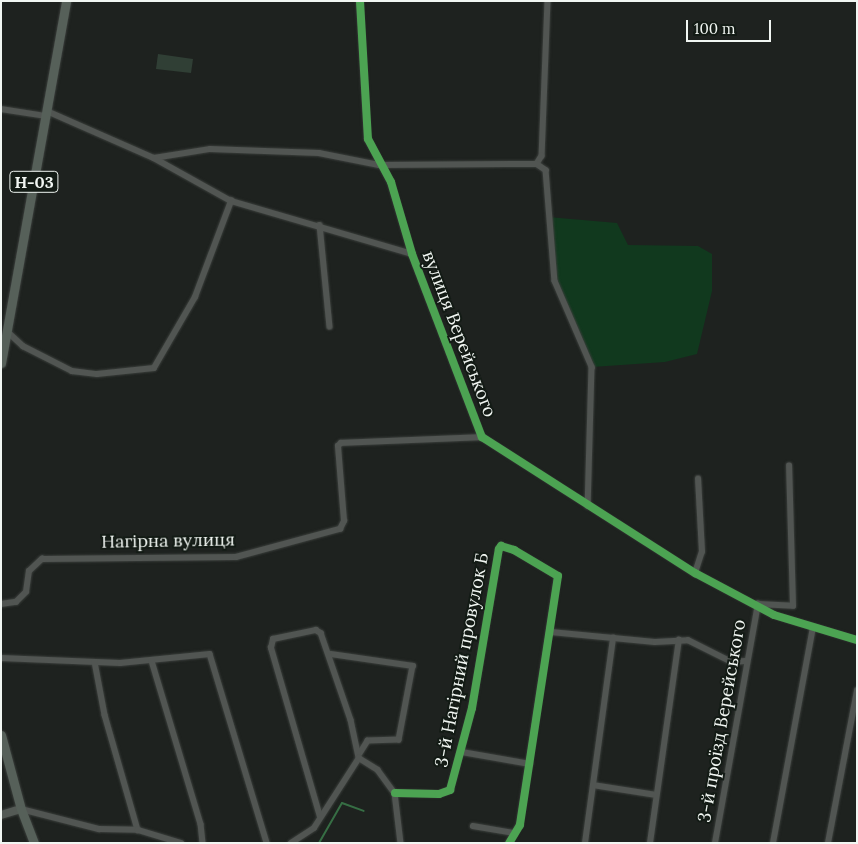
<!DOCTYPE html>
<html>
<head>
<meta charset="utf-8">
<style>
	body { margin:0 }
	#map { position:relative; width:858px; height:844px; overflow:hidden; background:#1e221f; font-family:Lora,serif }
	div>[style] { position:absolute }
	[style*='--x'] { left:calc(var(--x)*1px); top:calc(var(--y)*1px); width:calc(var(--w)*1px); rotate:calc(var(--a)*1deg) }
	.green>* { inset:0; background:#11391e }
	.stream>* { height:2px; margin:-1px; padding:0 1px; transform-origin:1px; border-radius:1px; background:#366e44 }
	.building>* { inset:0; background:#303f35 }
	.roads { filter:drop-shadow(0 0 1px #3a3e3b) drop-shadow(0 0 1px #3a3e3b) }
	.street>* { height:5.5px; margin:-2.75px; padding:0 2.75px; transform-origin:2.75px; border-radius:2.75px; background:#515552 }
	.secondary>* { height:8px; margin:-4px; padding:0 4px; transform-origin:4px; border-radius:4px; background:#545a55 }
	.primary>* { height:9px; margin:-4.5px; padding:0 4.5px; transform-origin:4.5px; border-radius:4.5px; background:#566059 }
	.cycleway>* { height:8px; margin:-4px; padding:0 4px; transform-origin:4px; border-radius:4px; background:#4ca352 }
	span { translate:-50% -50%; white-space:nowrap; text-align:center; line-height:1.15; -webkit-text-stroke:4px #131b15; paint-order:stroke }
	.shield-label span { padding:1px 4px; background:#131b15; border:1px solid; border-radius:4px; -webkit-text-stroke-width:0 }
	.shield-label { font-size:16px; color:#f1f6f2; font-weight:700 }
	.street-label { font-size:18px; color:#f1f6f2 }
	.frame { position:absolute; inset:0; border:2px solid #f1f6f2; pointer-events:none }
	.scale { position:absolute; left:686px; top:20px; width:85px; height:22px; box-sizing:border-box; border:2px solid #f1f6f2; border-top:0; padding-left:6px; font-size:15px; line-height:18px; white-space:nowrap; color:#f1f6f2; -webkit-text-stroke:4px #131b15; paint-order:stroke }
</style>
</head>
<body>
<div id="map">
	<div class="green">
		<div style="clip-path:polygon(548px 217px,617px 223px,628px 245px,698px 246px,712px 254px,712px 291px,697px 354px,665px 362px,592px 367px,555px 281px)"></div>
	</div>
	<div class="stream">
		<div style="--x:319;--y:843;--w:46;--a:-60.1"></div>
		<div style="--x:342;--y:803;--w:23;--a:20"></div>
	</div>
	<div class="building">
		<div style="clip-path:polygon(158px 54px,193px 59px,191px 73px,156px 69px)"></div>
	</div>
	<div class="roads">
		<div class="street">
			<div style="--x:360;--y:1;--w:138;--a:86.7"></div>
			<div style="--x:368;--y:139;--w:49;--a:61.9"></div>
			<div style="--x:391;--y:182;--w:75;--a:73.7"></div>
			<div style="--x:412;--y:254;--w:196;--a:69.1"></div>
			<div style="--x:482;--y:437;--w:253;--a:32.6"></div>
			<div style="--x:695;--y:573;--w:89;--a:28"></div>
			<div style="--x:774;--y:615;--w:87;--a:16.8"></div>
			<div style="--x:548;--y:1;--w:155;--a:92.2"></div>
			<div style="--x:542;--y:156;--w:9;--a:122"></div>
			<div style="--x:537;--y:164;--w:11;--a:34"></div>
			<div style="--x:546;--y:170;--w:111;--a:85.4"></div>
			<div style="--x:555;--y:281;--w:94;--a:66.7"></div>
			<div style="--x:592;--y:367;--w:139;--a:91.6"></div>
			<div style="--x:1;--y:109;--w:46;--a:8.8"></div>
			<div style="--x:47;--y:111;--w:117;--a:23.7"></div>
			<div style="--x:154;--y:158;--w:57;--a:-9.1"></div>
			<div style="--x:210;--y:149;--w:109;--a:2.1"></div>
			<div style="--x:319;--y:153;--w:61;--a:11.3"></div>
			<div style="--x:379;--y:165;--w:158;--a:-0.4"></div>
			<div style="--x:154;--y:158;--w:88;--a:29.2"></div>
			<div style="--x:231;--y:201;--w:189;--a:16.3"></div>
			<div style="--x:320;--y:225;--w:102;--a:84.4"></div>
			<div style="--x:7;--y:331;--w:22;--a:43"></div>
			<div style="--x:23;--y:346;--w:55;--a:27"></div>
			<div style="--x:72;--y:371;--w:25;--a:7"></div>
			<div style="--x:97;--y:374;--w:57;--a:-6"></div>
			<div style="--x:154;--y:368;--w:82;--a:-60"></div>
			<div style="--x:195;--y:297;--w:103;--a:-69.4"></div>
			<div style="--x:695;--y:573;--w:22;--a:-72"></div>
			<div style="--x:702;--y:552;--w:73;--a:-93.1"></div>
			<div style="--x:1;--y:604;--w:15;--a:-8"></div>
			<div style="--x:16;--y:602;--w:14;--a:-45"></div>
			<div style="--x:26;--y:592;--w:21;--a:-82"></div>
			<div style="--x:29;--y:571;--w:18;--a:-43"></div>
			<div style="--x:42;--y:559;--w:194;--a:-0.6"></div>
			<div style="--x:236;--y:557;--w:108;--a:-15.1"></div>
			<div style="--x:340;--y:529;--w:9;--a:-63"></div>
			<div style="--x:344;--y:521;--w:75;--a:-94.6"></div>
			<div style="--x:338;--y:446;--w:4;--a:-45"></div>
			<div style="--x:341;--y:443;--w:141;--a:-2.4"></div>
			<div style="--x:551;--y:632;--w:104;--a:5.5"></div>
			<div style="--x:655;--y:642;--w:33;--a:-3"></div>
			<div style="--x:688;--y:640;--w:49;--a:26.6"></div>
			<div style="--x:732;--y:662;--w:13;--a:-4"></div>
			<div style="--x:331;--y:654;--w:83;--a:8.3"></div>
			<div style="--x:413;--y:666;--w:75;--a:100.7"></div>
			<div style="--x:399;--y:740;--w:31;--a:178"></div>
			<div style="--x:368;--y:741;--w:15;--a:122"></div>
			<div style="--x:1;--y:658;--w:119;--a:2.4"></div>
			<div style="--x:120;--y:663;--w:90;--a:-5.7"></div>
			<div style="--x:210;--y:654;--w:197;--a:73.2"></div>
			<div style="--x:152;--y:661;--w:170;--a:73.3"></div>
			<div style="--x:201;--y:824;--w:19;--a:84"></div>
			<div style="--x:95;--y:662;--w:54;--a:79.3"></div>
			<div style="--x:105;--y:715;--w:120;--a:74"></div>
			<div style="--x:462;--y:752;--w:69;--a:10"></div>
			<div style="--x:593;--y:785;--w:64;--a:9"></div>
			<div style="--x:395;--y:793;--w:44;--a:1.3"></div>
			<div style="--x:439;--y:794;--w:12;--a:-20"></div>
			<div style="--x:450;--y:790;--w:85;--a:-75"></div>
			<div style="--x:472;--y:708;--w:161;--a:-80.4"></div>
			<div style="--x:499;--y:549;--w:4;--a:-56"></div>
			<div style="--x:501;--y:546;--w:14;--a:17"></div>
			<div style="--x:514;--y:550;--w:51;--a:30.6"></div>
			<div style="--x:558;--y:576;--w:252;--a:98.7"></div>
			<div style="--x:520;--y:825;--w:21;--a:121"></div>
			<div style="--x:21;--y:809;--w:81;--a:14.4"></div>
			<div style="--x:99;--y:829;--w:39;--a:1"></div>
			<div style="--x:138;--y:830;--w:45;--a:16.8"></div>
			<div style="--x:320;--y:817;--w:176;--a:-106.2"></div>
			<div style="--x:271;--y:648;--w:9;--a:-77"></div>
			<div style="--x:273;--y:639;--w:44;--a:-11.8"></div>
			<div style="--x:316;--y:630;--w:6;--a:31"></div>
			<div style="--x:321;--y:633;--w:92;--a:71"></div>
			<div style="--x:351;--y:720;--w:39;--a:78"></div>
			<div style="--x:473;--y:826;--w:42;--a:9.7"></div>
			<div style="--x:291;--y:843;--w:27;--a:-33"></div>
			<div style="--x:314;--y:828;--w:83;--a:-57.3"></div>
			<div style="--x:359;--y:758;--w:22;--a:32"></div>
			<div style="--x:378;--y:770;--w:29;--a:54"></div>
			<div style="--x:395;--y:793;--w:50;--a:83.2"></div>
			<div style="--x:585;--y:843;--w:207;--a:-82.2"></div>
			<div style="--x:650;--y:843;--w:205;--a:-81.9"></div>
			<div style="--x:715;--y:843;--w:243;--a:-79.8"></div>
			<div style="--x:758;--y:604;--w:35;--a:3"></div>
			<div style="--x:793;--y:606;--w:140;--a:-91.6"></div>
			<div style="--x:773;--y:843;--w:219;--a:-79.5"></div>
			<div style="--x:828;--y:843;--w:155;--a:-79.2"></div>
		</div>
		<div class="secondary">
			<div style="--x:1;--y:815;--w:21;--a:-17"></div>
		</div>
		<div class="primary">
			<div style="--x:1;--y:363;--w:368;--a:-79.8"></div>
			<div style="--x:1;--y:735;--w:77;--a:74.9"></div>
			<div style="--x:21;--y:809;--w:36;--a:69"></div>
		</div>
	</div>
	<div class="cycleway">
		<div style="--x:360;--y:1;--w:138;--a:86.7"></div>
		<div style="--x:368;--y:139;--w:49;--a:61.9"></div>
		<div style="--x:391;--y:182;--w:75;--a:73.7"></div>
		<div style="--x:412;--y:254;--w:196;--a:69.1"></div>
		<div style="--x:482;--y:437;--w:253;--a:32.6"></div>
		<div style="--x:695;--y:573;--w:89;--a:28"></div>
		<div style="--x:774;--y:615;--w:87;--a:16.8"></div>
		<div style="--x:395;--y:793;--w:44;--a:1.3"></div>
		<div style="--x:439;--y:794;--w:12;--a:-20"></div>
		<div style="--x:450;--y:790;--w:85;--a:-75"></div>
		<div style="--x:472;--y:708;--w:161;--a:-80.4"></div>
		<div style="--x:499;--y:549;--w:4;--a:-56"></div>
		<div style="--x:501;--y:546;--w:14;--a:17"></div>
		<div style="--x:514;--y:550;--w:51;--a:30.6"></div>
		<div style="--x:558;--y:576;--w:252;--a:98.7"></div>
		<div style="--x:520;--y:825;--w:21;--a:121"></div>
	</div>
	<div class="shield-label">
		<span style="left:34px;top:182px">Н-03</span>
	</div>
	<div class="street-label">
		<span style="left:459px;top:334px;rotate:69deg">вулиця Верейського</span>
		<span style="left:168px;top:541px;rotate:-1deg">Нагірна вулиця</span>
		<span style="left:462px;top:660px;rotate:-79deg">3-й Нагірний провулок Б</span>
		<span style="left:722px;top:721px;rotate:-80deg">3-й проїзд Верейського</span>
	</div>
	<div class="frame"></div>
	<div class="scale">100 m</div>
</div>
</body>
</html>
